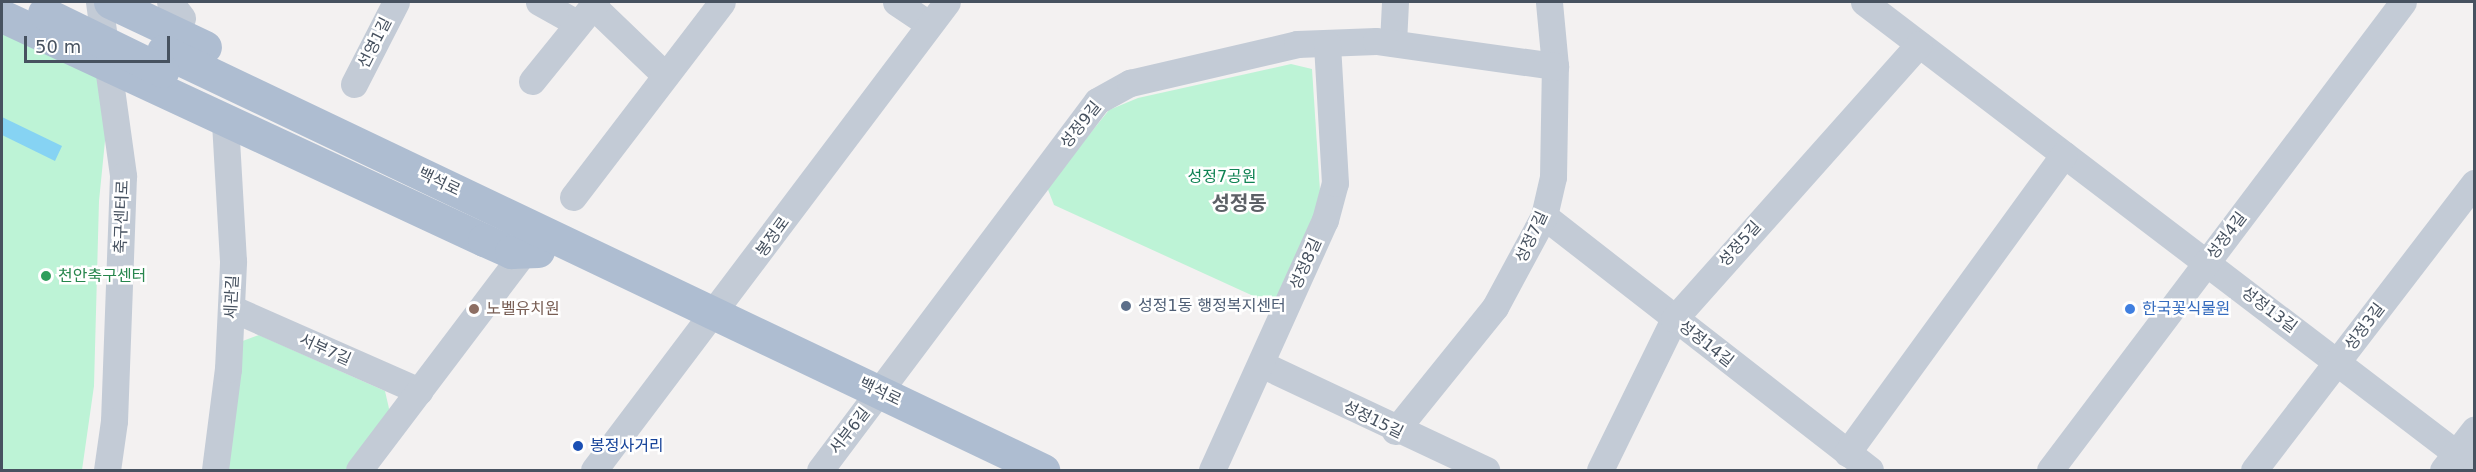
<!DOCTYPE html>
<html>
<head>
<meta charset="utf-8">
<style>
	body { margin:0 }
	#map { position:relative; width:2476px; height:472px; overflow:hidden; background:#f3f1f1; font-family:"DejaVu Sans","Noto Sans KR",sans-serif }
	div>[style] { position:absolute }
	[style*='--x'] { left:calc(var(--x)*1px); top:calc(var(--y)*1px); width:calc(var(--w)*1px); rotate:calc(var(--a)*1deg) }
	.green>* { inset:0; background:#bdf3d6 }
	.water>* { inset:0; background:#86d3f3 }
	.minor>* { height:27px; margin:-13.5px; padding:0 13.5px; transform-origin:13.5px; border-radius:13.5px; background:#c3cbd6 }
	.major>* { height:33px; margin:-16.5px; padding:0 16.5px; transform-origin:16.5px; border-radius:16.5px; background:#aebdd1 }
	.major-bridge>* { height:33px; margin:-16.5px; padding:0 16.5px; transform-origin:16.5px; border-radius:16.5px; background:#aebdd1 }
	.dots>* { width:16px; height:16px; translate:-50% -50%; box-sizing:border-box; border:3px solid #fff; border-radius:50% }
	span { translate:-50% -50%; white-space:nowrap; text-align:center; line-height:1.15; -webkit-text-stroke:5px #fff; paint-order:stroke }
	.street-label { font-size:16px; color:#475260 }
	.park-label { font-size:16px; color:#108354 }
	.leisure-label { font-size:16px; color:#27864d }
	.left { translate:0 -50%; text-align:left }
	.service-label { font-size:16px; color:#4e5e75 }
	.education-label { font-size:16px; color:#785e54 }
	.shop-label { font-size:16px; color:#366cbe }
	.transit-label { font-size:16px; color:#164399 }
	.quarter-label { font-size:20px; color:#5c6066; font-weight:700 }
	.frame { position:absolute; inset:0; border:3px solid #475260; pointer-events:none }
	.scale { position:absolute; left:24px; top:36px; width:146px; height:27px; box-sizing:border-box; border:3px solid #475260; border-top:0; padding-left:8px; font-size:18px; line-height:21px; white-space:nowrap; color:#475260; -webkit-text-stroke:4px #fff; paint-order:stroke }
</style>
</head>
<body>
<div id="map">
	<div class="green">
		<div style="clip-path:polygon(2px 29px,111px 81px,99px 201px,94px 386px,82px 470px,2px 470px)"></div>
		<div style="clip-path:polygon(1291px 64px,1312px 69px,1320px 191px,1309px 234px,1273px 305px,1054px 205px,1047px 187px,1109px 110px,1138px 98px)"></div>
		<div style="clip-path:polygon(259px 335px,385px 391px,390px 413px,346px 470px,228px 470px,240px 342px)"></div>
	</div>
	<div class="water">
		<div style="clip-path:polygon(2px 117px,62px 146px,55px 161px,2px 135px)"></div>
	</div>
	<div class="minor">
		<div style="--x:99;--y:2;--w:176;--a:82.1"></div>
		<div style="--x:123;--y:176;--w:245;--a:92.1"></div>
		<div style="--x:114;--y:421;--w:49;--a:98.1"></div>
		<div style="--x:170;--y:2;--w:20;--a:53"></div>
		<div style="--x:539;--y:2;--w:41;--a:29.1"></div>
		<div style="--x:896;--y:2;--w:40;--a:34"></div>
		<div style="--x:1864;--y:2;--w:767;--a:37.32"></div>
		<div style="--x:592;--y:5;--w:101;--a:43.8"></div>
		<div style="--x:1393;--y:43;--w:41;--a:-87.2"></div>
		<div style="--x:532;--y:81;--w:102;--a:-51"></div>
		<div style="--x:354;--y:84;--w:92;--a:-62.9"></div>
		<div style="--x:573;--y:197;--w:245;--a:-52.6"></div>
		<div style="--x:1544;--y:216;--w:413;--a:37.9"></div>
		<div style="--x:231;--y:308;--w:206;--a:23.8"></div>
		<div style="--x:1261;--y:364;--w:249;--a:25.2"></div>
		<div style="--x:1395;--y:431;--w:159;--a:-51.1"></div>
		<div style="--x:1495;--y:307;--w:103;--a:-61.7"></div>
		<div style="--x:1544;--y:216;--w:40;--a:-77"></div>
		<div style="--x:1553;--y:177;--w:111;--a:-89"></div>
		<div style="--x:1555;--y:66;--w:64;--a:-95.4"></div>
		<div style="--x:1847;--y:453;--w:369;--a:-54"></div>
		<div style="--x:215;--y:470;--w:102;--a:-82.7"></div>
		<div style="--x:228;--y:369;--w:108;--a:-87.3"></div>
		<div style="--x:233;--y:261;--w:139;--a:-93.3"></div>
		<div style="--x:359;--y:470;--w:272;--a:-52.9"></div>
		<div style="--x:594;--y:470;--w:586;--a:-52.97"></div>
		<div style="--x:820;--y:470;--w:461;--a:-53.1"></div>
		<div style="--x:1097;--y:101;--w:38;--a:-29"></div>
		<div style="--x:1130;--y:83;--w:171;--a:-13.1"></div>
		<div style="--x:1297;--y:44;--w:79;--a:-2.2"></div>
		<div style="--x:1376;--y:41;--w:181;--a:8"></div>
		<div style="--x:1212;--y:470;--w:274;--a:-65.7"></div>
		<div style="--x:1325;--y:220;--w:38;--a:-75"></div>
		<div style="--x:1335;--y:183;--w:140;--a:-93.3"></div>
		<div style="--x:1600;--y:470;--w:168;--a:-63.9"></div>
		<div style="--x:1674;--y:319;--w:368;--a:-48.3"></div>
		<div style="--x:2050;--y:470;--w:586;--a:-52.97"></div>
		<div style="--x:2254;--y:470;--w:362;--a:-52.5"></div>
		<div style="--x:2443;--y:470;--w:51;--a:-52.2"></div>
	</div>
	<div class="major">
		<div style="--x:110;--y:2;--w:105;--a:25.3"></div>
		<div style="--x:2;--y:16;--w:532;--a:24.93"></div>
		<div style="--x:484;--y:240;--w:30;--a:24"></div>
		<div style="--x:511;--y:252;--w:27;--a:-2"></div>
		<div style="--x:163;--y:51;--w:975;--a:25.46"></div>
	</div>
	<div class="major-bridge">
		<div style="--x:44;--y:13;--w:132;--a:26"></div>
	</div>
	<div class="dots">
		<div style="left:46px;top:276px;background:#2e9e5b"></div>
		<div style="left:1126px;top:306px;background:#5c6f8a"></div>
		<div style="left:474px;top:309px;background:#8d6e63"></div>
		<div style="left:2130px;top:309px;background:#3f7fe0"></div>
		<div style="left:578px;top:446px;background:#1a4fb4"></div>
	</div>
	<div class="street-label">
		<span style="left:375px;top:43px;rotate:-63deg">선영1길</span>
		<span style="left:1081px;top:125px;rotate:-51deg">성정9길</span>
		<span style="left:439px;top:182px;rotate:25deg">백석로</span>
		<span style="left:122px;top:217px;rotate:-88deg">축구센터로</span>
		<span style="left:2227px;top:236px;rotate:-53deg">성정4길</span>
		<span style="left:773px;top:237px;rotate:-54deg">봉정로</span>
		<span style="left:1532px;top:237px;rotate:-65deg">성정7길</span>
		<span style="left:1740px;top:244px;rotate:-48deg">성정5길</span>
		<span style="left:1306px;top:264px;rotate:-66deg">성정8길</span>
		<span style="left:232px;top:297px;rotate:-87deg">세관길</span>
		<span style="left:2269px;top:310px;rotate:37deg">성정13길</span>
		<span style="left:2365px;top:327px;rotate:-53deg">성정3길</span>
		<span style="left:1706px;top:344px;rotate:38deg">성정14길</span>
		<span style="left:325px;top:350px;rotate:24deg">서부7길</span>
		<span style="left:880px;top:392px;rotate:25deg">백석로</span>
		<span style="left:1373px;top:420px;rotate:26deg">성정15길</span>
		<span style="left:850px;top:431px;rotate:-52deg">서부6길</span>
	</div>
	<div class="park-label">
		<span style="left:1222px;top:177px">성정7공원</span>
	</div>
	<div class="leisure-label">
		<span class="left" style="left:58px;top:276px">천안축구센터</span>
	</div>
	<div class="service-label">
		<span class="left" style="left:1138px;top:306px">성정1동 행정복지센터</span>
	</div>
	<div class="education-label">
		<span class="left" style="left:486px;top:309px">노벨유치원</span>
	</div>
	<div class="shop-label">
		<span class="left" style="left:2142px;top:309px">한국꽃식물원</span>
	</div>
	<div class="transit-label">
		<span class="left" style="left:590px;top:446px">봉정사거리</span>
	</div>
	<div class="quarter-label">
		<span style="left:1239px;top:203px">성정동</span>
	</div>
	<div class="frame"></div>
	<div class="scale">50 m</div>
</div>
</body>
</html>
